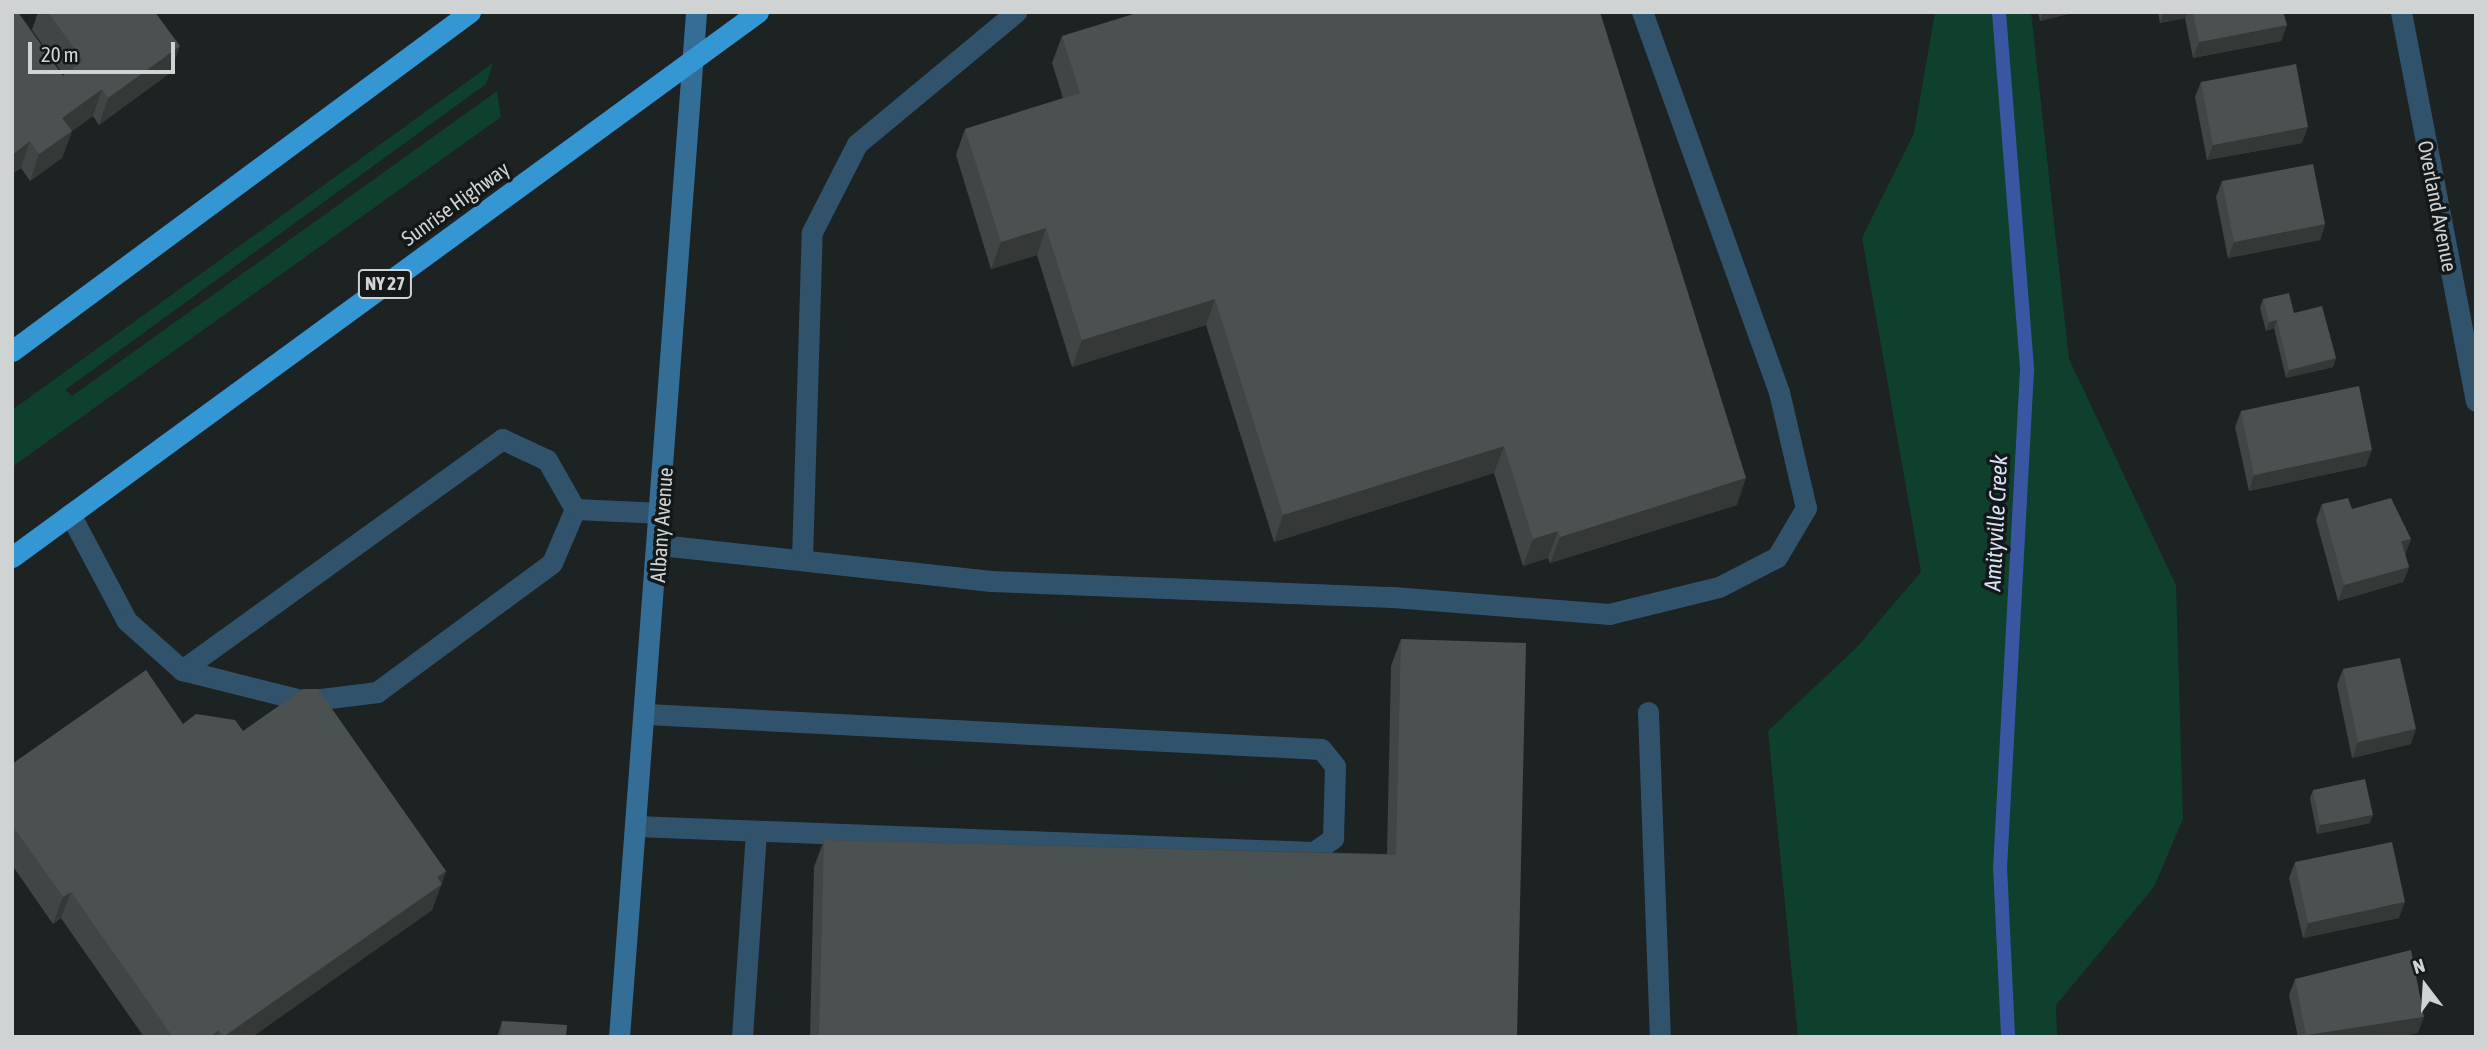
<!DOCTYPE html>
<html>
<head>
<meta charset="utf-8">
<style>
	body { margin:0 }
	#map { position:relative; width:2488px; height:1049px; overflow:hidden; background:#1d2223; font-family:"Asap Condensed",sans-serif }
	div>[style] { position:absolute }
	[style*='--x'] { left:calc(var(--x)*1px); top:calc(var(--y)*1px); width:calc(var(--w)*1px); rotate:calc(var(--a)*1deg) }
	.green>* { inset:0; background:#0f3f2d }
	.stream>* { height:14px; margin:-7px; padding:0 7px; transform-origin:7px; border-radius:7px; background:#3a56a3 }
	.lane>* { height:21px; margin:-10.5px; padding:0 10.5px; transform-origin:10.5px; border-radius:10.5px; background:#30536b }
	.street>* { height:21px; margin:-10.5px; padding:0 10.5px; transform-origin:10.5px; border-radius:10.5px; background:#30536b }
	.secondary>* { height:21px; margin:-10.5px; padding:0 10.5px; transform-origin:10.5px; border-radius:10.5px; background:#346e96 }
	.highway>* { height:21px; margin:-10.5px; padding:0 10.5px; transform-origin:10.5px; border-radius:10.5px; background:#3497d4 }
	.wall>* { inset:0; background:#404645 }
	.shaded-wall>* { inset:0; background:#343938 }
	.building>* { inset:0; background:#4b5150 }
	span { translate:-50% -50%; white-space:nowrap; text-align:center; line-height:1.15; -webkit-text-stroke:7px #141819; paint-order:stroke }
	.shield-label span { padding:2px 5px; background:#141819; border:2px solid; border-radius:5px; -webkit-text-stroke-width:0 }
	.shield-label { font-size:19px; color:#cfd3d3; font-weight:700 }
	.street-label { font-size:21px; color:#cfd3d3 }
	.water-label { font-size:23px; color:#d9e2f8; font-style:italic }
	.frame { position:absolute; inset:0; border:14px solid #cfd3d3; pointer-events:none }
	.north { position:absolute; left:2390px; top:951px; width:70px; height:70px; -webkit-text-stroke:5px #141819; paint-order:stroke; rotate:343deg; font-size:19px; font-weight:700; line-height:28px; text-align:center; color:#cfd3d3 }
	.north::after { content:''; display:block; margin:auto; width:24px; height:32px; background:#cfd3d3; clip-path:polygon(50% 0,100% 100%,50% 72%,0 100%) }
	.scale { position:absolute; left:28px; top:42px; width:147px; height:32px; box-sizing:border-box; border:4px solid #cfd3d3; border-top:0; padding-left:9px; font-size:21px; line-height:24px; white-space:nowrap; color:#cfd3d3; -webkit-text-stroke:5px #141819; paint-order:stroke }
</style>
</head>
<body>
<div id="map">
	<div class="green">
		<div style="clip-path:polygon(1935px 12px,2031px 12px,2069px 359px,2176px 585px,2183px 819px,2154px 887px,2056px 1005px,2057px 1037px,1798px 1037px,1768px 731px,1857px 647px,1921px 572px,1862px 238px,1914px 133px)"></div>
		<div style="clip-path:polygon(493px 63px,486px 84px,65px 390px,72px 396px,497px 91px,501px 117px,12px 467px,12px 410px)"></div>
	</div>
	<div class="stream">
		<div style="--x:1999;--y:12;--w:359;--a:85.5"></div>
		<div style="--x:2027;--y:370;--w:497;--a:93.1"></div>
		<div style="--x:2000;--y:866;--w:171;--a:87.3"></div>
	</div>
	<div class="lane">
		<div style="--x:70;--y:514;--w:121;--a:62"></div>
		<div style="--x:127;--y:621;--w:74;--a:41.7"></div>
		<div style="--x:182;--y:670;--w:127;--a:14.1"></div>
		<div style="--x:305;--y:701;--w:73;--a:-7.1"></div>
		<div style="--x:377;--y:692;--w:217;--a:-36.4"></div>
		<div style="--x:552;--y:563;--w:59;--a:-66.9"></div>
		<div style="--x:575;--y:509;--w:87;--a:2.6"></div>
		<div style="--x:660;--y:545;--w:333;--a:6.2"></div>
		<div style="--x:991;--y:581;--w:402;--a:2.3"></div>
		<div style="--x:1393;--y:597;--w:217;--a:4.5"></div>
		<div style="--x:1609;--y:614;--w:113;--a:-13.8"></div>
		<div style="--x:1719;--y:587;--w:65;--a:-27.3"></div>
		<div style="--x:1777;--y:557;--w:57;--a:-59.4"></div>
		<div style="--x:1806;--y:508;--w:119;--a:-103.1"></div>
		<div style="--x:1779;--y:392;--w:404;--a:-109.8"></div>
		<div style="--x:802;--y:560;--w:328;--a:-88.3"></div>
		<div style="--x:812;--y:232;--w:99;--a:-62.9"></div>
		<div style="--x:857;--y:144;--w:207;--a:-39.7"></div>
		<div style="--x:182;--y:670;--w:395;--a:-35.8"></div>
		<div style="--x:502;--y:439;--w:50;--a:25"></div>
		<div style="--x:547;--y:460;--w:56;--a:60.3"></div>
		<div style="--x:1648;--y:712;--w:325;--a:87.9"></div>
		<div style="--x:636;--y:826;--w:678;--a:2.2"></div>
		<div style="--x:1314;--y:852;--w:24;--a:-36"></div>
		<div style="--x:1333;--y:838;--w:72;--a:-88.4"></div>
		<div style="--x:1335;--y:766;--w:22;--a:-129"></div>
		<div style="--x:1321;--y:749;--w:676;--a:-177.03"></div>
		<div style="--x:742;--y:1037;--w:206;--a:-86.1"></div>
	</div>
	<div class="street">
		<div style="--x:2401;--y:12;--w:396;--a:79.1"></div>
	</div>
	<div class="secondary">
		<div style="--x:619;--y:1037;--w:1028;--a:-85.7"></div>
	</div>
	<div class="highway">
		<div style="--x:12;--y:351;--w:570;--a:-36.51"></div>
		<div style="--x:12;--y:557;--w:924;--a:-36.15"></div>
	</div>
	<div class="wall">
		<div style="clip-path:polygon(12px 12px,63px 76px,64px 75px,32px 30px,38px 12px,155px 12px,170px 73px,99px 125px,93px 116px,72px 131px,62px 158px,30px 181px,21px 168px,12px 174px)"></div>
		<div style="clip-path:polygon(2038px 12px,2076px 12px,2040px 21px)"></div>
		<div style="clip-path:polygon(2158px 12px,2283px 12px,2287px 25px,2281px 41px,2193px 58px,2185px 18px,2160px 23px)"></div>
		<div style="clip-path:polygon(1062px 36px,1737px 505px,1550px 563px,1548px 558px,1523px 566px,1494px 473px,1274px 542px,1206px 325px,1072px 367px,1037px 255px,991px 269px,956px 155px,965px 129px,1063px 98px,1052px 63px)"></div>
		<div style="clip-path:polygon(2201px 82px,2302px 143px,2207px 160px,2195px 97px)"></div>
		<div style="clip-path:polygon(2222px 181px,2325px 224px,2320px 240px,2228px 258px,2216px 197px)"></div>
		<div style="clip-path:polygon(2263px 299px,2294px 313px,2336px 358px,2333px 367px,2286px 378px,2274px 328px,2266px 331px,2260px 308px)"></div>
		<div style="clip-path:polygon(2241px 411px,2366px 466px,2249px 491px,2235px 427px)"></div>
		<div style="clip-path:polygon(2322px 504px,2352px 509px,2411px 539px,2405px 554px,2409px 567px,2403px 582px,2338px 601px,2316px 520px)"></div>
		<div style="clip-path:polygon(1401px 639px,1517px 1037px,810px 1037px,814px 867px,824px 840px,1387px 854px,1391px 666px)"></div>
		<div style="clip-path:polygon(2343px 669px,2411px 744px,2352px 758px,2337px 685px)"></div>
		<div style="clip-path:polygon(183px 724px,446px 871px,432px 910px,252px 1037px,144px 1037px,61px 918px,53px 924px,12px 865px,12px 764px)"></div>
		<div style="clip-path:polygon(2313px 790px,2370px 823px,2317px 834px,2310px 798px)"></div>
		<div style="clip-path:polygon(2295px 862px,2399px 918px,2303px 938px,2289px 878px)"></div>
		<div style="clip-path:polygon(2295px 979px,2418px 1033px,2395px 1037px,2298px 1037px,2289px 995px)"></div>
		<div style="clip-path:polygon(502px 1021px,566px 1037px,497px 1037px)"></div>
	</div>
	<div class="shaded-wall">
		<div style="clip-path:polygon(2076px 12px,2040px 21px,2043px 13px)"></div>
		<div style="clip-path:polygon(2164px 12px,2188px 12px,2185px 18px,2160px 23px)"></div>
		<div style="clip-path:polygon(2287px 25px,2281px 41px,2193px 58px,2199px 42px)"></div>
		<div style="clip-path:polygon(180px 46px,170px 73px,99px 125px,108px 98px)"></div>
		<div style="clip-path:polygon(102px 89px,93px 116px,53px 145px,62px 118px)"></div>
		<div style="clip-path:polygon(2308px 127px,2302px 143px,2207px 160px,2213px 145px)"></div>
		<div style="clip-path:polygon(72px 131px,62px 158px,30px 181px,39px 154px)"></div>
		<div style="clip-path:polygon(30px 141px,21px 168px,12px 174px,12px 155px)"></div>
		<div style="clip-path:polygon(2325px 224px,2320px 240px,2228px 258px,2234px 242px)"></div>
		<div style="clip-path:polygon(1046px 228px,1037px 255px,991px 269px,1001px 242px)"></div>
		<div style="clip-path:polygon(1215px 299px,1206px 325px,1072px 367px,1082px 340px)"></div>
		<div style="clip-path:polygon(2277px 320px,2274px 328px,2266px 331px,2269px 322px)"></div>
		<div style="clip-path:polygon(2336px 358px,2333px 367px,2286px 378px,2289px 370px)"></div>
		<div style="clip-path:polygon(1504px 446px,1494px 473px,1274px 542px,1283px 515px)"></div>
		<div style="clip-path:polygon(2372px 450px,2366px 466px,2249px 491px,2254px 475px)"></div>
		<div style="clip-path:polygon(1746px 478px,1737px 505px,1550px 563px,1560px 537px)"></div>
		<div style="clip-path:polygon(1558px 531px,1548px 558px,1523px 566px,1533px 539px)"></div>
		<div style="clip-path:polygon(2411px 539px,2405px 555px,2401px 541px)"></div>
		<div style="clip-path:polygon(2409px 567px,2403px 582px,2338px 601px,2344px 585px)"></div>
		<div style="clip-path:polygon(2416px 729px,2411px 744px,2352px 758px,2358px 742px)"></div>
		<div style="clip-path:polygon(2373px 815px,2370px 823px,2317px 834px,2320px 825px)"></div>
		<div style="clip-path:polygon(446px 871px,432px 910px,252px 1037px,223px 1037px)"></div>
		<div style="clip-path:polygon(71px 892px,61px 918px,53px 924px,63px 897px)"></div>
		<div style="clip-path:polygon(2405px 902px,2399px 918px,2303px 938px,2308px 923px)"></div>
		<div style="clip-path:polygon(2424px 1017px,2418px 1033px,2395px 1037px,2306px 1037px,2306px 1035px)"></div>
		<div style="clip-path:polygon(219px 1030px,216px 1037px,210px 1037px)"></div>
	</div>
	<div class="building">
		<div style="clip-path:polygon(12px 12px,18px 12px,63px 76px,83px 61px,48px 12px,155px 12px,180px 46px,108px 98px,102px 89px,62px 118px,72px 131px,39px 154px,30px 141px,12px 155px)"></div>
		<div style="clip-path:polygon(1140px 12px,1600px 12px,1746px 478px,1560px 537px,1558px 531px,1533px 539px,1504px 446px,1283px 515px,1215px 299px,1082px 340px,1046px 228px,1001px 242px,965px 129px,1080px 93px,1062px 36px)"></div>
		<div style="clip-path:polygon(2193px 12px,2283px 12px,2287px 25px,2199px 42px)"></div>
		<div style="clip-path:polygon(2296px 64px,2308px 127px,2213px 145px,2201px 82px)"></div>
		<div style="clip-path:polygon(2313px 164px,2325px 224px,2234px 242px,2222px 181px)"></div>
		<div style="clip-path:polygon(2289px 293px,2294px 313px,2322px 306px,2336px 358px,2289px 370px,2277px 320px,2269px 322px,2263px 299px)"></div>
		<div style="clip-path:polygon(2359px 386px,2372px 450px,2254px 475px,2241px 411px)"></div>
		<div style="clip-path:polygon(2348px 498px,2352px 509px,2391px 498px,2411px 539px,2401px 541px,2409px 567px,2344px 585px,2322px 504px)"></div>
		<div style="clip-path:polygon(1401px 639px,1526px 643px,1517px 1037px,819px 1037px,824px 840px,1396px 855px)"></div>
		<div style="clip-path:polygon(2400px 658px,2416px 729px,2358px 742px,2343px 669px)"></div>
		<div style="clip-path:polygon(146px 670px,183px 724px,196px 714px,235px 720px,243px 731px,303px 689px,318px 689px,446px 871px,437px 877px,442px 884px,223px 1037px,219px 1030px,210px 1037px,173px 1037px,71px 892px,63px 897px,12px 825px,12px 764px)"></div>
		<div style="clip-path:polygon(2365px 779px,2373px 815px,2320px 825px,2313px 790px)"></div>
		<div style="clip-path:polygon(2392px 842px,2405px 902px,2308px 923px,2295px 862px)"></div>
		<div style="clip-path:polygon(2411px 950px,2424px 1017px,2306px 1035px,2295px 979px)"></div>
		<div style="clip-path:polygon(502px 1021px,567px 1025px,566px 1037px,501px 1037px)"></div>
	</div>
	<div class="shield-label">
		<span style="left:385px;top:284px">NY 27</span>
	</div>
	<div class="street-label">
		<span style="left:455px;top:203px;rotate:-36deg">Sunrise Highway</span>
		<span style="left:2438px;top:206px;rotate:79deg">Overland Avenue</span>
		<span style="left:661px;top:525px;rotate:-86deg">Albany Avenue</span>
	</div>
	<div class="water-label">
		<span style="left:1996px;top:523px;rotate:-87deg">Amityville Creek</span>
	</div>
	<div class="frame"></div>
	<div class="north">N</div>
	<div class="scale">20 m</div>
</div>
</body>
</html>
